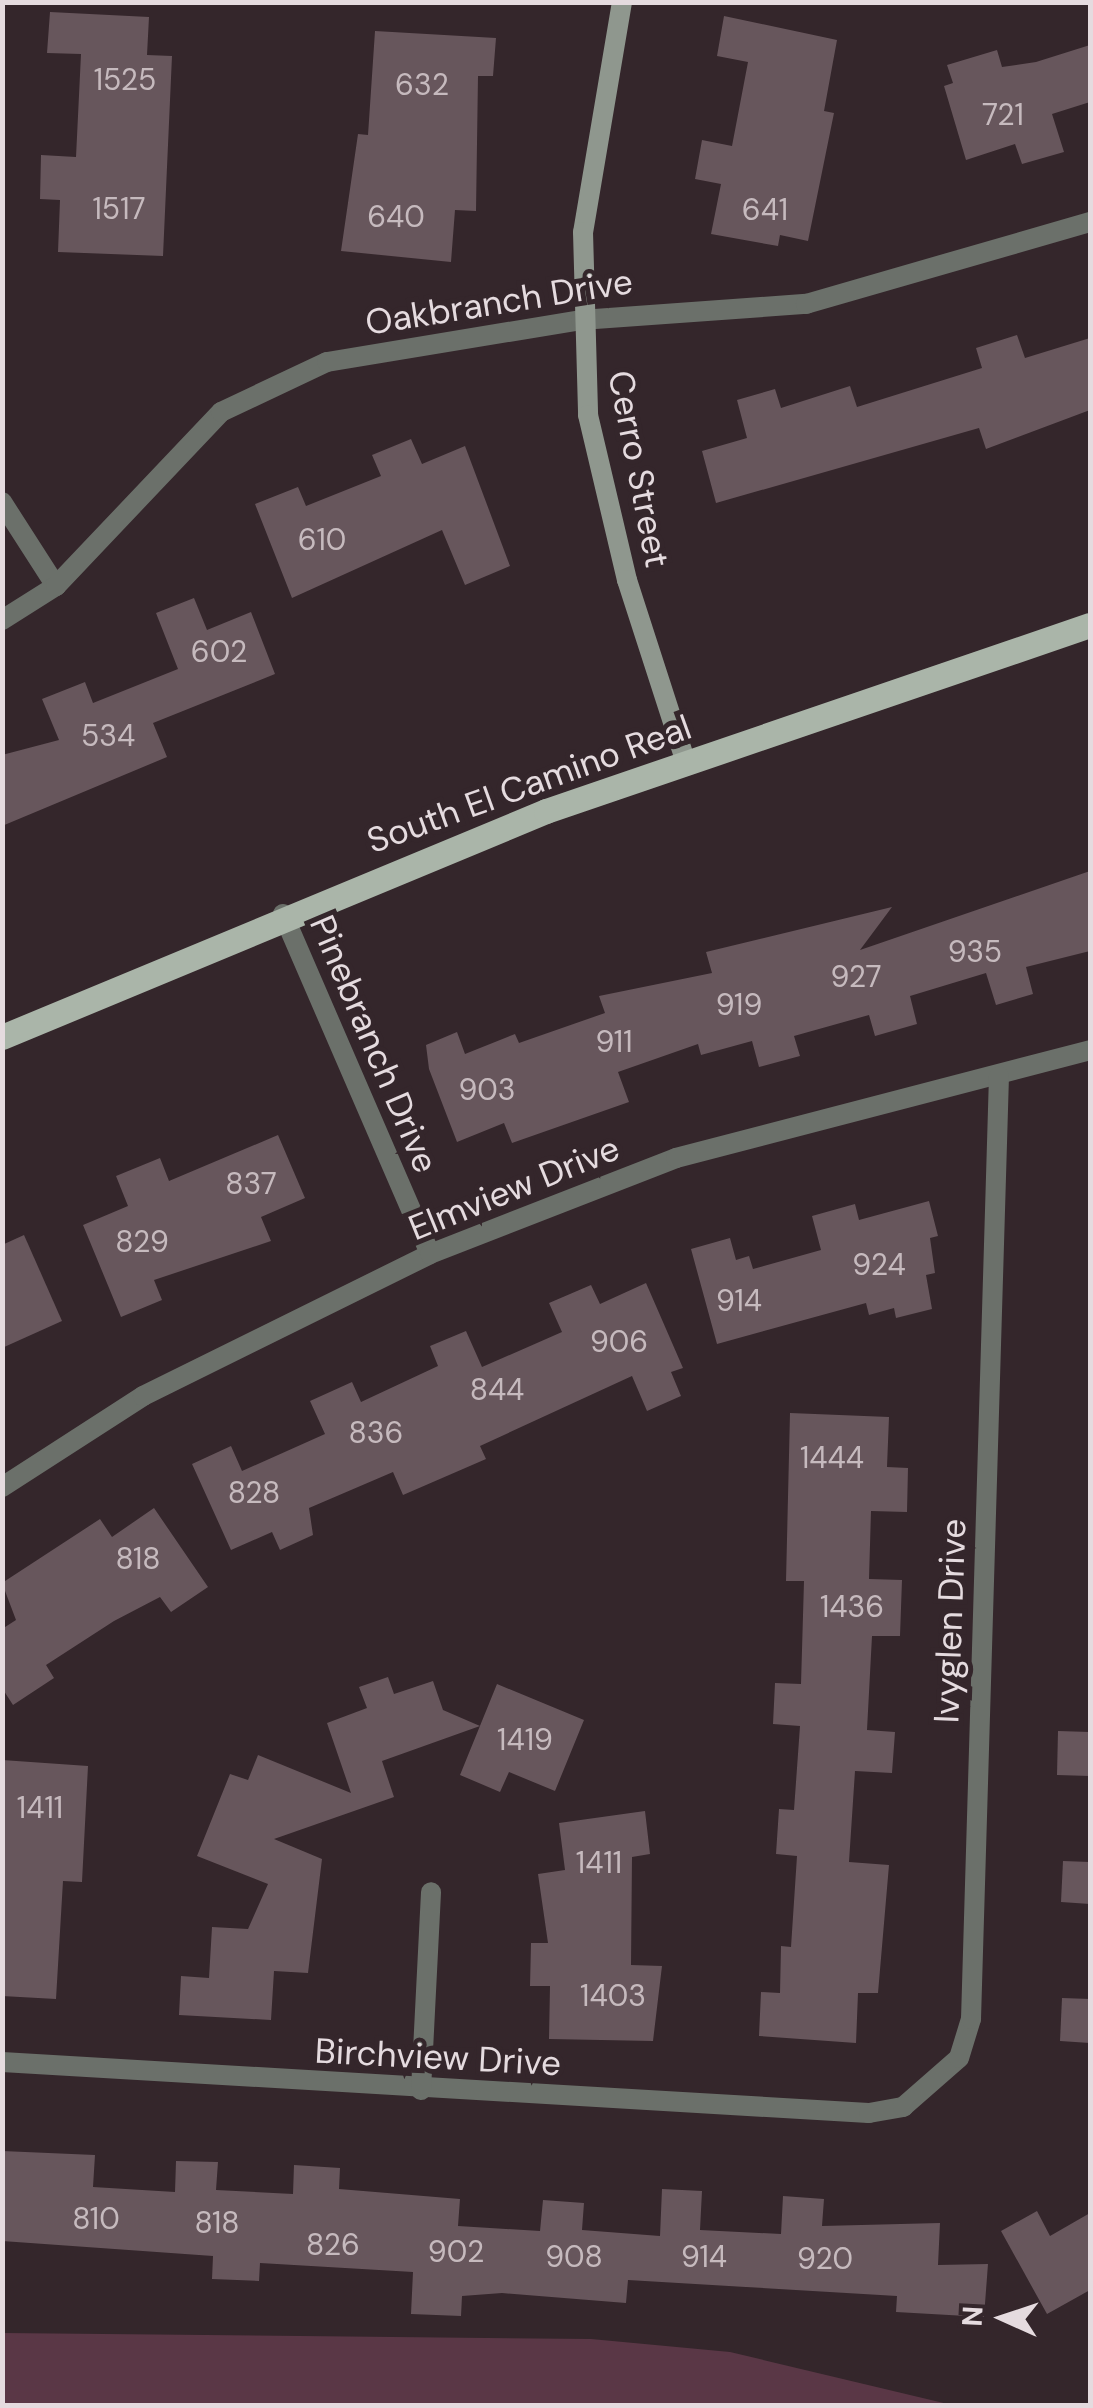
<!DOCTYPE html>
<html>
<head>
<meta charset="utf-8">
<style>
	body { margin:0 }
	#map { position:relative; width:1093px; height:2408px; overflow:hidden; background:#34262b; font-family:"DM Sans",sans-serif }
	div>[style] { position:absolute }
	[style*='--x'] { left:calc(var(--x)*1px); top:calc(var(--y)*1px); width:calc(var(--w)*1px); rotate:calc(var(--a)*1deg) }
	.green>* { inset:0; background:#5a3746 }
	.building>* { inset:0; background:#67565c }
	.street>* { height:20px; margin:-10px; padding:0 10px; transform-origin:10px; border-radius:10px; background:#6b706a }
	.secondary>* { height:20px; margin:-10px; padding:0 10px; transform-origin:10px; border-radius:10px; background:#8f978e }
	.primary>* { height:25px; margin:-12.5px; padding:0 12.5px; transform-origin:12.5px; border-radius:12.5px; background:#aab5a9 }
	span { translate:-50% -50%; white-space:nowrap; text-align:center; line-height:1.15; -webkit-text-stroke:10px #34262b; paint-order:stroke }
	.number-label { font-size:30px; color:#c6babe }
	.number-label span { -webkit-text-stroke-width:0 }
	.street-label { font-size:35px; color:#e5dbdf }
	.frame { position:absolute; inset:0; border:5px solid #e5dbdf; pointer-events:none }
	.north { position:absolute; left:953px; top:2268px; width:100px; height:100px; -webkit-text-stroke:8px #34262b; paint-order:stroke; rotate:273deg; font-size:28px; font-weight:700; line-height:40px; text-align:center; color:#e5dbdf }
	.north::after { content:''; display:block; margin:auto; width:35px; height:45px; background:#e5dbdf; clip-path:polygon(50% 0,100% 100%,50% 72%,0 100%) }
</style>
</head>
<body>
<div id="map">
	<div class="green">
		<div style="clip-path:polygon(3px 2333px,591px 2339px,730px 2352px,952px 2405px,3px 2405px)"></div>
	</div>
	<div class="building">
		<div style="clip-path:polygon(50px 12px,149px 17px,147px 55px,172px 56px,163px 256px,58px 252px,60px 200px,40px 199px,41px 155px,76px 157px,81px 54px,47px 53px)"></div>
		<div style="clip-path:polygon(724px 16px,837px 40px,824px 111px,834px 113px,808px 241px,780px 235px,778px 246px,711px 234px,721px 184px,695px 179px,702px 140px,732px 146px,748px 62px,717px 56px)"></div>
		<div style="clip-path:polygon(375px 31px,496px 38px,493px 76px,478px 76px,476px 211px,455px 210px,451px 262px,341px 251px,358px 134px,368px 135px)"></div>
		<div style="clip-path:polygon(1090px 45px,1090px 102px,1052px 114px,1064px 152px,1022px 164px,1015px 144px,966px 160px,944px 86px,953px 83px,947px 65px,997px 50px,1002px 67px,1036px 62px)"></div>
		<div style="clip-path:polygon(1017px 335px,1025px 358px,1090px 338px,1090px 410px,986px 449px,979px 428px,716px 503px,702px 451px,747px 438px,737px 400px,775px 389px,781px 408px,850px 386px,857px 407px,982px 368px,976px 348px)"></div>
		<div style="clip-path:polygon(411px 439px,422px 464px,465px 446px,510px 566px,465px 585px,442px 530px,292px 598px,255px 504px,298px 487px,306px 506px,381px 476px,372px 455px)"></div>
		<div style="clip-path:polygon(194px 598px,207px 630px,251px 612px,275px 674px,153px 723px,167px 757px,2px 826px,2px 755px,59px 740px,42px 699px,85px 682px,93px 703px,178px 669px,156px 613px)"></div>
		<div style="clip-path:polygon(1090px 871px,1090px 951px,1026px 967px,1033px 994px,996px 1005px,986px 973px,910px 996px,917px 1024px,875px 1036px,869px 1015px,794px 1036px,800px 1056px,759px 1067px,752px 1041px,701px 1055px,698px 1044px,618px 1072px,629px 1102px,512px 1143px,504px 1123px,457px 1142px,429px 1069px,426px 1045px,457px 1032px,465px 1054px,515px 1034px,519px 1043px,605px 1013px,599px 996px,712px 973px,706px 952px,892px 907px,860px 950px)"></div>
		<div style="clip-path:polygon(278px 1135px,305px 1198px,261px 1217px,271px 1241px,154px 1280px,162px 1300px,121px 1317px,83px 1225px,128px 1206px,116px 1176px,160px 1158px,169px 1181px)"></div>
		<div style="clip-path:polygon(929px 1201px,938px 1236px,930px 1238px,935px 1273px,926px 1275px,932px 1309px,896px 1318px,894px 1308px,869px 1315px,866px 1303px,717px 1344px,691px 1249px,730px 1238px,736px 1260px,749px 1256px,753px 1269px,821px 1250px,812px 1216px,855px 1204px,859px 1220px)"></div>
		<div style="clip-path:polygon(24px 1235px,62px 1321px,2px 1348px,2px 1245px)"></div>
		<div style="clip-path:polygon(646px 1283px,683px 1368px,671px 1372px,681px 1396px,647px 1411px,632px 1376px,480px 1446px,486px 1459px,403px 1495px,393px 1472px,309px 1508px,313px 1535px,280px 1550px,272px 1532px,231px 1550px,192px 1464px,231px 1446px,242px 1471px,325px 1434px,310px 1401px,352px 1382px,361px 1402px,438px 1366px,430px 1346px,466px 1331px,482px 1367px,562px 1332px,549px 1303px,591px 1285px,600px 1304px)"></div>
		<div style="clip-path:polygon(790px 1413px,889px 1417px,887px 1467px,908px 1468px,907px 1512px,871px 1511px,869px 1579px,902px 1580px,900px 1636px,872px 1636px,867px 1730px,895px 1732px,892px 1773px,855px 1771px,849px 1862px,889px 1865px,878px 1993px,858px 1993px,856px 2043px,759px 2036px,761px 1992px,780px 1993px,781px 1946px,791px 1947px,797px 1856px,776px 1854px,779px 1809px,794px 1810px,800px 1726px,773px 1724px,775px 1683px,801px 1684px,804px 1581px,786px 1581px)"></div>
		<div style="clip-path:polygon(154px 1508px,208px 1587px,171px 1612px,160px 1597px,114px 1621px,46px 1665px,54px 1678px,13px 1705px,2px 1688px,2px 1629px,16px 1620px,2px 1583px,100px 1519px,112px 1537px)"></div>
		<div style="clip-path:polygon(388px 1677px,394px 1694px,433px 1681px,443px 1710px,480px 1726px,382px 1761px,394px 1797px,274px 1839px,322px 1859px,308px 1973px,274px 1971px,271px 2020px,179px 2015px,181px 1976px,209px 1978px,212px 1927px,248px 1929px,268px 1884px,197px 1856px,230px 1774px,248px 1780px,258px 1755px,351px 1793px,327px 1723px,367px 1708px,359px 1687px)"></div>
		<div style="clip-path:polygon(497px 1684px,584px 1720px,555px 1791px,509px 1772px,500px 1792px,460px 1775px)"></div>
		<div style="clip-path:polygon(1058px 1731px,1090px 1732px,1090px 1776px,1057px 1775px)"></div>
		<div style="clip-path:polygon(2px 1760px,88px 1766px,82px 1882px,63px 1881px,56px 1999px,2px 1996px)"></div>
		<div style="clip-path:polygon(645px 1811px,650px 1854px,632px 1857px,631px 1965px,662px 1966px,653px 2041px,549px 2039px,550px 1986px,530px 1986px,531px 1943px,548px 1943px,538px 1874px,565px 1870px,559px 1823px)"></div>
		<div style="clip-path:polygon(1063px 1861px,1090px 1862px,1090px 1904px,1061px 1902px)"></div>
		<div style="clip-path:polygon(1062px 1998px,1090px 1999px,1090px 2043px,1060px 2041px)"></div>
		<div style="clip-path:polygon(2px 2151px,95px 2155px,93px 2187px,175px 2192px,176px 2161px,218px 2162px,216px 2190px,293px 2194px,294px 2165px,340px 2168px,339px 2189px,460px 2199px,458px 2226px,540px 2231px,543px 2200px,584px 2203px,582px 2230px,660px 2236px,662px 2189px,702px 2191px,700px 2230px,781px 2234px,783px 2196px,824px 2199px,822px 2226px,940px 2223px,938px 2265px,988px 2264px,984px 2317px,896px 2312px,897px 2296px,628px 2280px,626px 2303px,502px 2293px,462px 2296px,461px 2316px,411px 2314px,413px 2272px,260px 2263px,259px 2281px,212px 2279px,213px 2256px,2px 2241px)"></div>
		<div style="clip-path:polygon(1037px 2211px,1050px 2236px,1090px 2213px,1090px 2290px,1047px 2314px,1001px 2231px)"></div>
	</div>
	<div class="street">
		<div style="--x:2;--y:502;--w:100;--a:57.3"></div>
		<div style="--x:2;--y:620;--w:64;--a:-32.2"></div>
		<div style="--x:56;--y:586;--w:240;--a:-46.5"></div>
		<div style="--x:221;--y:412;--w:117;--a:-25.3"></div>
		<div style="--x:327;--y:362;--w:257;--a:-9.4"></div>
		<div style="--x:581;--y:320;--w:226;--a:-4.1"></div>
		<div style="--x:806;--y:304;--w:296;--a:-16.1"></div>
		<div style="--x:283;--y:914;--w:370;--a:66.6"></div>
		<div style="--x:2;--y:1487;--w:168;--a:-32.8"></div>
		<div style="--x:143;--y:1396;--w:320;--a:-26.3"></div>
		<div style="--x:430;--y:1254;--w:264;--a:-21.3"></div>
		<div style="--x:676;--y:1158;--w:428;--a:-14.6"></div>
		<div style="--x:2;--y:2062;--w:868;--a:3.37"></div>
		<div style="--x:869;--y:2113;--w:35;--a:-10"></div>
		<div style="--x:903;--y:2107;--w:74;--a:-41.2"></div>
		<div style="--x:959;--y:2058;--w:41;--a:-72.9"></div>
		<div style="--x:971;--y:2019;--w:943;--a:-88.3"></div>
		<div style="--x:421;--y:2090;--w:198;--a:-87.1"></div>
	</div>
	<div class="secondary">
		<div style="--x:622;--y:2;--w:233;--a:99.6"></div>
		<div style="--x:583;--y:232;--w:183;--a:88.4"></div>
		<div style="--x:588;--y:415;--w:170;--a:76.7"></div>
		<div style="--x:627;--y:580;--w:192;--a:72.1"></div>
	</div>
	<div class="primary">
		<div style="--x:2;--y:1037;--w:589;--a:-22.56"></div>
		<div style="--x:546;--y:811;--w:575;--a:-18.88"></div>
	</div>
	<div class="number-label">
		<span style="left:125px;top:80px">1525</span>
		<span style="left:422px;top:85px">632</span>
		<span style="left:1003px;top:115px">721</span>
		<span style="left:119px;top:209px">1517</span>
		<span style="left:765px;top:210px">641</span>
		<span style="left:396px;top:217px">640</span>
		<span style="left:322px;top:540px">610</span>
		<span style="left:219px;top:652px">602</span>
		<span style="left:108px;top:736px">534</span>
		<span style="left:975px;top:952px">935</span>
		<span style="left:856px;top:977px">927</span>
		<span style="left:739px;top:1005px">919</span>
		<span style="left:614px;top:1042px">911</span>
		<span style="left:487px;top:1090px">903</span>
		<span style="left:251px;top:1184px">837</span>
		<span style="left:142px;top:1242px">829</span>
		<span style="left:879px;top:1265px">924</span>
		<span style="left:739px;top:1301px">914</span>
		<span style="left:619px;top:1342px">906</span>
		<span style="left:497px;top:1390px">844</span>
		<span style="left:376px;top:1433px">836</span>
		<span style="left:832px;top:1458px">1444</span>
		<span style="left:254px;top:1493px">828</span>
		<span style="left:138px;top:1559px">818</span>
		<span style="left:852px;top:1607px">1436</span>
		<span style="left:525px;top:1740px">1419</span>
		<span style="left:40px;top:1808px">1411</span>
		<span style="left:599px;top:1863px">1411</span>
		<span style="left:613px;top:1996px">1403</span>
		<span style="left:96px;top:2219px">810</span>
		<span style="left:217px;top:2223px">818</span>
		<span style="left:333px;top:2245px">826</span>
		<span style="left:456px;top:2252px">902</span>
		<span style="left:574px;top:2257px">908</span>
		<span style="left:704px;top:2257px">914</span>
		<span style="left:825px;top:2259px">920</span>
	</div>
	<div class="street-label">
		<span style="left:499px;top:302px;rotate:-9deg">Oakbranch Drive</span>
		<span style="left:639px;top:469px;rotate:79deg">Cerro Street</span>
		<span style="left:529px;top:784px;rotate:-20deg">South El Camino Real</span>
		<span style="left:374px;top:1044px;rotate:67deg">Pinebranch Drive</span>
		<span style="left:514px;top:1188px;rotate:-22deg">Elmview Drive</span>
		<span style="left:950px;top:1621px;rotate:-88deg">Ivyglen Drive</span>
		<span style="left:438px;top:2057px;rotate:3deg">Birchview Drive</span>
	</div>
	<div class="frame"></div>
	<div class="north">N</div>
</div>
</body>
</html>
